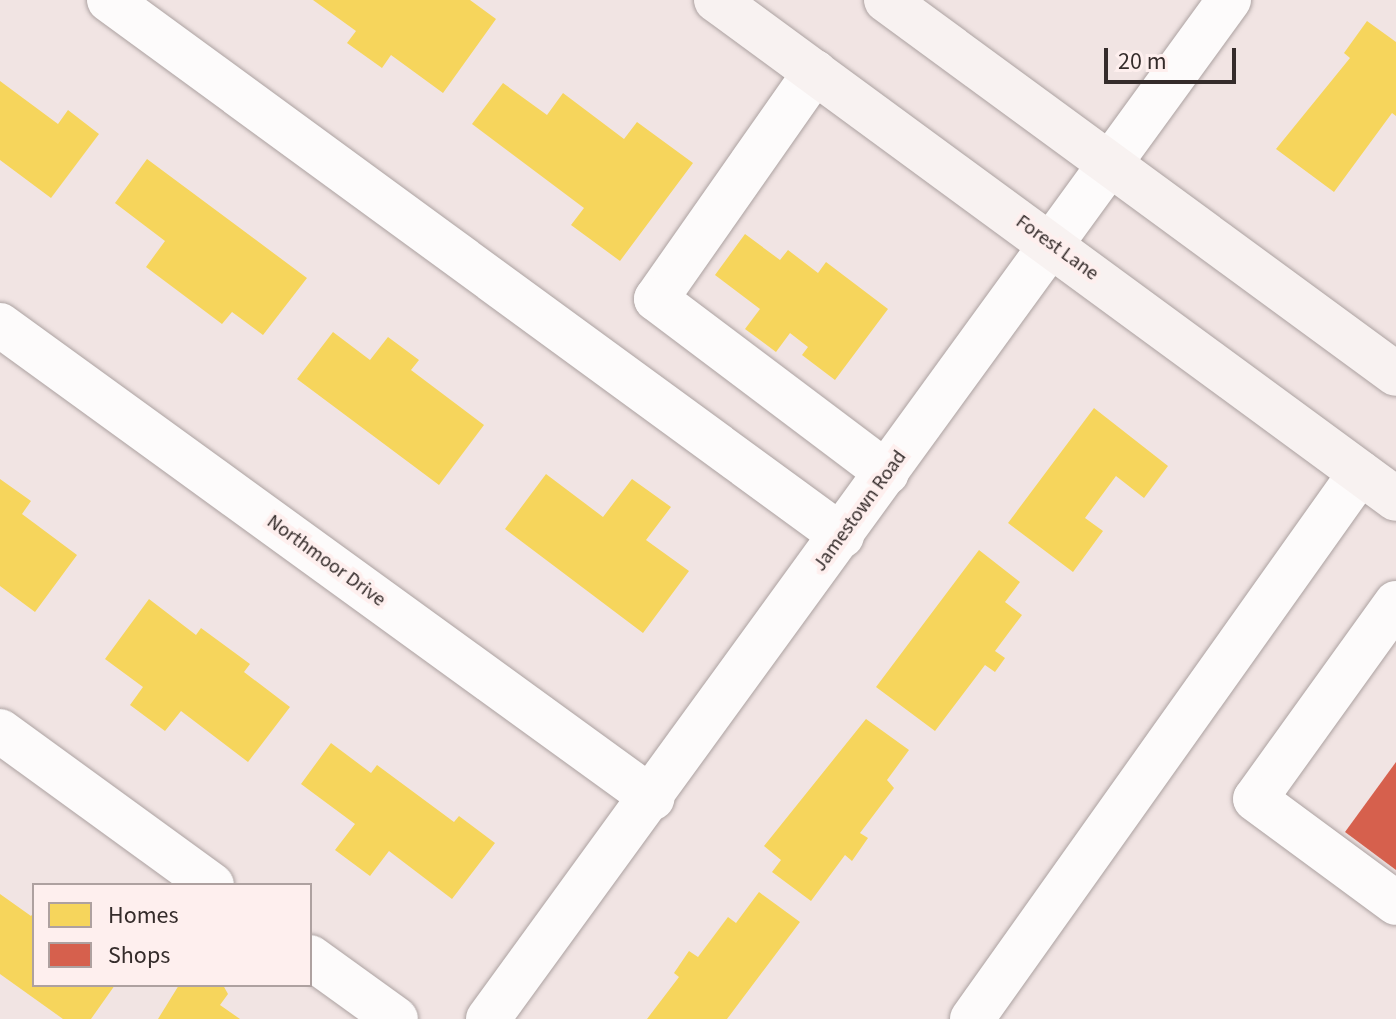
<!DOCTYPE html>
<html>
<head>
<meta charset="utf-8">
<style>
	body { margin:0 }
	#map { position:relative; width:1396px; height:1019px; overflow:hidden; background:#f1e4e3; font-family:"Source Sans 3",sans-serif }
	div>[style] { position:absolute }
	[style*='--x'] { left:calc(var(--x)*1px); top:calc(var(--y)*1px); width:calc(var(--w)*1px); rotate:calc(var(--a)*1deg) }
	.homes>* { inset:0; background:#f6d55c }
	.shops>* { inset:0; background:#d6604d }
	.roads { filter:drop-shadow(0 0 2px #aca2a1) drop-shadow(0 0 2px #aca2a1) }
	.minor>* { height:44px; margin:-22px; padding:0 22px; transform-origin:22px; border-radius:22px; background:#fdfbfb }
	.major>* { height:44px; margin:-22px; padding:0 22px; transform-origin:22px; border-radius:22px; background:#f8f2f1 }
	span { translate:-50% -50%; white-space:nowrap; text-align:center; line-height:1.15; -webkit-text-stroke:8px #feefee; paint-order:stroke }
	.street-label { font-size:20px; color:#352c2b }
	.legend { position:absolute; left:32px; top:883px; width:280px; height:104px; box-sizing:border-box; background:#feefee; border:2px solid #aea1a0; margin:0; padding:10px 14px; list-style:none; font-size:24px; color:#352c2b }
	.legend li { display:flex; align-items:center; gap:16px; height:40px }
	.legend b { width:40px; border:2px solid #aea1a0 }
	.scale { position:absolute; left:1104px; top:48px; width:132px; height:36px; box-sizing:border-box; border:4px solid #352c2b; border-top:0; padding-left:10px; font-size:24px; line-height:28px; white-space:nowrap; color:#352c2b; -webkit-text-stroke:6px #feefee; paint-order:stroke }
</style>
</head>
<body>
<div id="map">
	<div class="homes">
		<div style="clip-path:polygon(313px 0,470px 0,496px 19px,443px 93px,391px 55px,382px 68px,347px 43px,356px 31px)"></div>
		<div style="clip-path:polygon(1367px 21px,1396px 42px,1396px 116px,1392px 113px,1334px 192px,1276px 149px,1350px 58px,1344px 53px)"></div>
		<div style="clip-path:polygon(0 81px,58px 124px,68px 110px,99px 134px,51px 198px,0 160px)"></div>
		<div style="clip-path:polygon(503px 83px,547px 115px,563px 93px,624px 139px,637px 122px,693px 163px,620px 261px,571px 225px,584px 208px,472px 124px)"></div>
		<div style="clip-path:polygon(147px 159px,307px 278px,263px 335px,232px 312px,222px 324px,146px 267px,165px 241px,115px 203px)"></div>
		<div style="clip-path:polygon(745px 234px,780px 260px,788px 250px,818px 273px,826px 262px,888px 309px,835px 380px,802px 355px,808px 347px,790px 333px,776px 352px,745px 329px,760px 309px,715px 275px)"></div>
		<div style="clip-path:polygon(333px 332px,370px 360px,388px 337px,419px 360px,411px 370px,484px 425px,439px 485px,297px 379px)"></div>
		<div style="clip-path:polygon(1094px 408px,1168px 466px,1144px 498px,1116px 476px,1085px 518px,1103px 531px,1073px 572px,1008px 523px)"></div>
		<div style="clip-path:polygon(546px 474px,603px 517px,632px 479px,671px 507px,646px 540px,689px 571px,643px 633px,505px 529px)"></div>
		<div style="clip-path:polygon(0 479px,31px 501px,22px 514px,77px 555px,35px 612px,0 586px)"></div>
		<div style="clip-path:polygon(979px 550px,1020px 582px,1005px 602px,1022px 615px,995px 651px,1005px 658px,995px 672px,985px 665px,935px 731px,876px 687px)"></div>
		<div style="clip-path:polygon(149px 599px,196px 635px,201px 628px,250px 664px,244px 672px,290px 707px,248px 762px,181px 711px,165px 731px,130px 705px,143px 687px,105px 659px)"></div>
		<div style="clip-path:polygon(866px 719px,909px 750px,887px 780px,894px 788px,860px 833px,868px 838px,852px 861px,845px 855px,811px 901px,772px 872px,781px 860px,764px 846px)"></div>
		<div style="clip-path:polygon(331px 743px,371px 773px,377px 765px,454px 822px,459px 816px,495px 843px,452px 899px,389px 851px,370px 876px,335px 850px,355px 824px,301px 784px)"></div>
		<div style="clip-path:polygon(759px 892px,800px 922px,727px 1019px,647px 1019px,679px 977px,674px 973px,689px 951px,698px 957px,728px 917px,736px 923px)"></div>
		<div style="clip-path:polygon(0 894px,31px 916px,34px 912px,34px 985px,115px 985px,91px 1019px,63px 1019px,0 974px)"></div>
		<div style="clip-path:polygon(179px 985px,223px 985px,228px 994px,220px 1005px,240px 1019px,158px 1019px)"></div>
	</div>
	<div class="shops">
		<div style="clip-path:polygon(1396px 762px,1396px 870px,1345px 832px)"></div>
	</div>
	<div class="roads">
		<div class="minor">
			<div style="--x:109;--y:0;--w:908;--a:36.18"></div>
			<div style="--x:815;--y:72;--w:277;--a:125"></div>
			<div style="--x:656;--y:299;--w:289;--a:37"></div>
			<div style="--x:0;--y:325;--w:806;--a:35.96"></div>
			<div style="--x:1396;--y:603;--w:241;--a:125.7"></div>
			<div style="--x:1255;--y:799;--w:175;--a:36.4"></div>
			<div style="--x:0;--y:731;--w:262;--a:36"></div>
			<div style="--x:310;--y:957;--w:106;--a:35.8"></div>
			<div style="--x:488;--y:1019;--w:1260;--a:-53.98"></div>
			<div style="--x:972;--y:1019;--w:670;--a:-54.6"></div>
		</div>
		<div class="major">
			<div style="--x:716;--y:0;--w:843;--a:36.27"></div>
			<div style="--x:886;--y:0;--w:632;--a:36.25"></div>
		</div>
	</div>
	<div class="street-label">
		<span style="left:1057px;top:248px;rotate:36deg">Forest Lane</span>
		<span style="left:860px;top:511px;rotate:-54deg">Jamestown Road</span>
		<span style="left:326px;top:561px;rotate:36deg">Northmoor Drive</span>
	</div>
	<ul class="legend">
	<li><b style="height:22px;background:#f6d55c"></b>Homes</li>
	<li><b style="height:22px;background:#d6604d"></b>Shops</li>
	</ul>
	<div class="scale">20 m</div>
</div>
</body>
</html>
